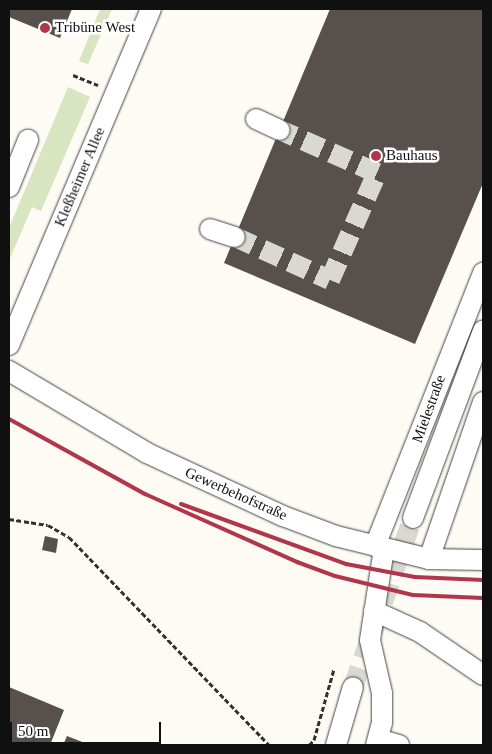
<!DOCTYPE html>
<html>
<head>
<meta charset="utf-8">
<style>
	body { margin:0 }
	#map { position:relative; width:492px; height:754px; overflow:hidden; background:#fefbf4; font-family:Georgia,serif }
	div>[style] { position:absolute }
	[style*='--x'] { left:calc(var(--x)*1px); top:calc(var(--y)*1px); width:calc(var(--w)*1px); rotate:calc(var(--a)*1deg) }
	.green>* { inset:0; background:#d7e5c0 }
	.building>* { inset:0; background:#57504d }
	.minor-tunnel>* { height:20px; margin-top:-10px; transform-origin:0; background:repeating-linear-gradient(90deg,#dad8d2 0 20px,transparent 0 30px) }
	.path>* { height:3px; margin-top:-1.5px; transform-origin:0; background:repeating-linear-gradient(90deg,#323232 0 5px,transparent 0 7.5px) }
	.roads { filter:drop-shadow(0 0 1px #434343) drop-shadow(0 0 1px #434343) }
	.minor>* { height:20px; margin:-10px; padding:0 10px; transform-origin:10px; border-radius:10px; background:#fff }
	.rail>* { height:4px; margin:-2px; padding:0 2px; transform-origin:2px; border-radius:2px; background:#b0374b }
	.dots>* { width:14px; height:14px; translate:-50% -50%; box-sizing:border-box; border:2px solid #fff; border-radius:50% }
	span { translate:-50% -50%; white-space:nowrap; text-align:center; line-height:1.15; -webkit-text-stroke:5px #fff; paint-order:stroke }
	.poi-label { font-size:15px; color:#101010 }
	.left { translate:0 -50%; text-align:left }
	.street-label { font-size:15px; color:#101010 }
	.frame { position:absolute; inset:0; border:10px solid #101010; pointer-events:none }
	.scale { position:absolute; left:10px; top:722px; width:151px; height:22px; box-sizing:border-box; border:2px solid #101010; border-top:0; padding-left:6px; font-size:15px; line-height:18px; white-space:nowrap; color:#101010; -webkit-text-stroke:4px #fff; paint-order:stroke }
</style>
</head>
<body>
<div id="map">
	<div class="green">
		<div style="clip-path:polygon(100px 9px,112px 9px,88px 64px,79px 61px)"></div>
		<div style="clip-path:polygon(68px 87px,90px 97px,41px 211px,32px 207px,9px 261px,9px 228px)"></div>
	</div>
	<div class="building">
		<div style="clip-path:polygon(9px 9px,72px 9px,60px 38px,9px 17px)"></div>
		<div style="clip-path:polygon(330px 9px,483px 9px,483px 183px,415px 344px,224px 263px)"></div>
		<div style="clip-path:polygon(45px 536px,58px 539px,56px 553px,42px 550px)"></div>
		<div style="clip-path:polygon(9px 687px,64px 710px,50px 745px,9px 745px)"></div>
		<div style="clip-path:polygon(67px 736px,90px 745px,63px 745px)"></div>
	</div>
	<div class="minor-tunnel">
		<div style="--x:235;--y:237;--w:104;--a:24.4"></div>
		<div style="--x:330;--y:280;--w:117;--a:-66.3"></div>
		<div style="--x:377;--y:173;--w:106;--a:-156.1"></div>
		<div style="--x:353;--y:687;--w:179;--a:-70.5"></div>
	</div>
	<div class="path">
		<div style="--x:73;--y:75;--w:27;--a:22"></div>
		<div style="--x:9;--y:519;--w:39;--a:9"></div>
		<div style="--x:48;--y:525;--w:24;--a:30"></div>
		<div style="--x:69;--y:537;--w:289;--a:46.1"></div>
		<div style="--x:309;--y:745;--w:7;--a:-45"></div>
		<div style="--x:314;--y:740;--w:74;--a:-74.3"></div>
	</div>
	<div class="roads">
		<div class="minor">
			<div style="--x:256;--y:119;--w:26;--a:25"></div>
			<div style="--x:9;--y:187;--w:51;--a:-68"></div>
			<div style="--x:210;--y:229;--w:26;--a:18"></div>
			<div style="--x:9;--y:345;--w:365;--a:-67.1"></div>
			<div style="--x:9;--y:371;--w:161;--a:30.7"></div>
			<div style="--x:147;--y:453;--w:150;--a:24.9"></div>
			<div style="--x:283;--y:516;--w:57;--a:20.7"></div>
			<div style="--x:336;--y:536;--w:96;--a:13.9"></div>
			<div style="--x:429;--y:559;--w:54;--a:1.1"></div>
			<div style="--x:413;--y:518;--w:200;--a:-69.5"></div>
			<div style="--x:375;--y:546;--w:294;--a:-68.4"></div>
			<div style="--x:429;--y:559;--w:166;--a:-71"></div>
			<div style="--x:374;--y:611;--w:51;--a:24.5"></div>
			<div style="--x:420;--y:632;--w:76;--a:34.3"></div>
			<div style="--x:378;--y:739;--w:22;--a:16"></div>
			<div style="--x:336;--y:745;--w:60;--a:-73.7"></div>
			<div style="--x:376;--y:745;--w:23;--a:-75"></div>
			<div style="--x:382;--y:723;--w:30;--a:-90"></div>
			<div style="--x:382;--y:693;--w:54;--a:-102.8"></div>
			<div style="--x:370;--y:640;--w:93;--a:-81.3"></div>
		</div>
	</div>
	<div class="rail">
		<div style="--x:9;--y:419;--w:155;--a:28.9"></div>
		<div style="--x:145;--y:494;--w:167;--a:24.1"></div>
		<div style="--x:297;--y:562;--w:40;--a:20.2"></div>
		<div style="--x:335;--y:576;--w:80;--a:13.7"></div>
		<div style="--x:413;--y:595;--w:70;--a:2.5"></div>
		<div style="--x:181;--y:504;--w:176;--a:20"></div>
		<div style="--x:346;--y:564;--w:70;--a:10.7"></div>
		<div style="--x:415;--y:577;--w:68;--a:2.5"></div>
	</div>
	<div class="dots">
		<div style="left:45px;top:28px;background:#b0374b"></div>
		<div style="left:376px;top:156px;background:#b0374b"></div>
	</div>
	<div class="poi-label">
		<span class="left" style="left:55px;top:28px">Tribüne West</span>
		<span class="left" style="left:386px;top:156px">Bauhaus</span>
	</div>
	<div class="street-label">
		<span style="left:80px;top:177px;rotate:-67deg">Kleßheimer Allee</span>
		<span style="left:429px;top:409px;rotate:-70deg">Mielestraße</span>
		<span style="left:236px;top:494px;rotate:24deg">Gewerbehofstraße</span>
	</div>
	<div class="frame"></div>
	<div class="scale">50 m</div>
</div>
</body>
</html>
